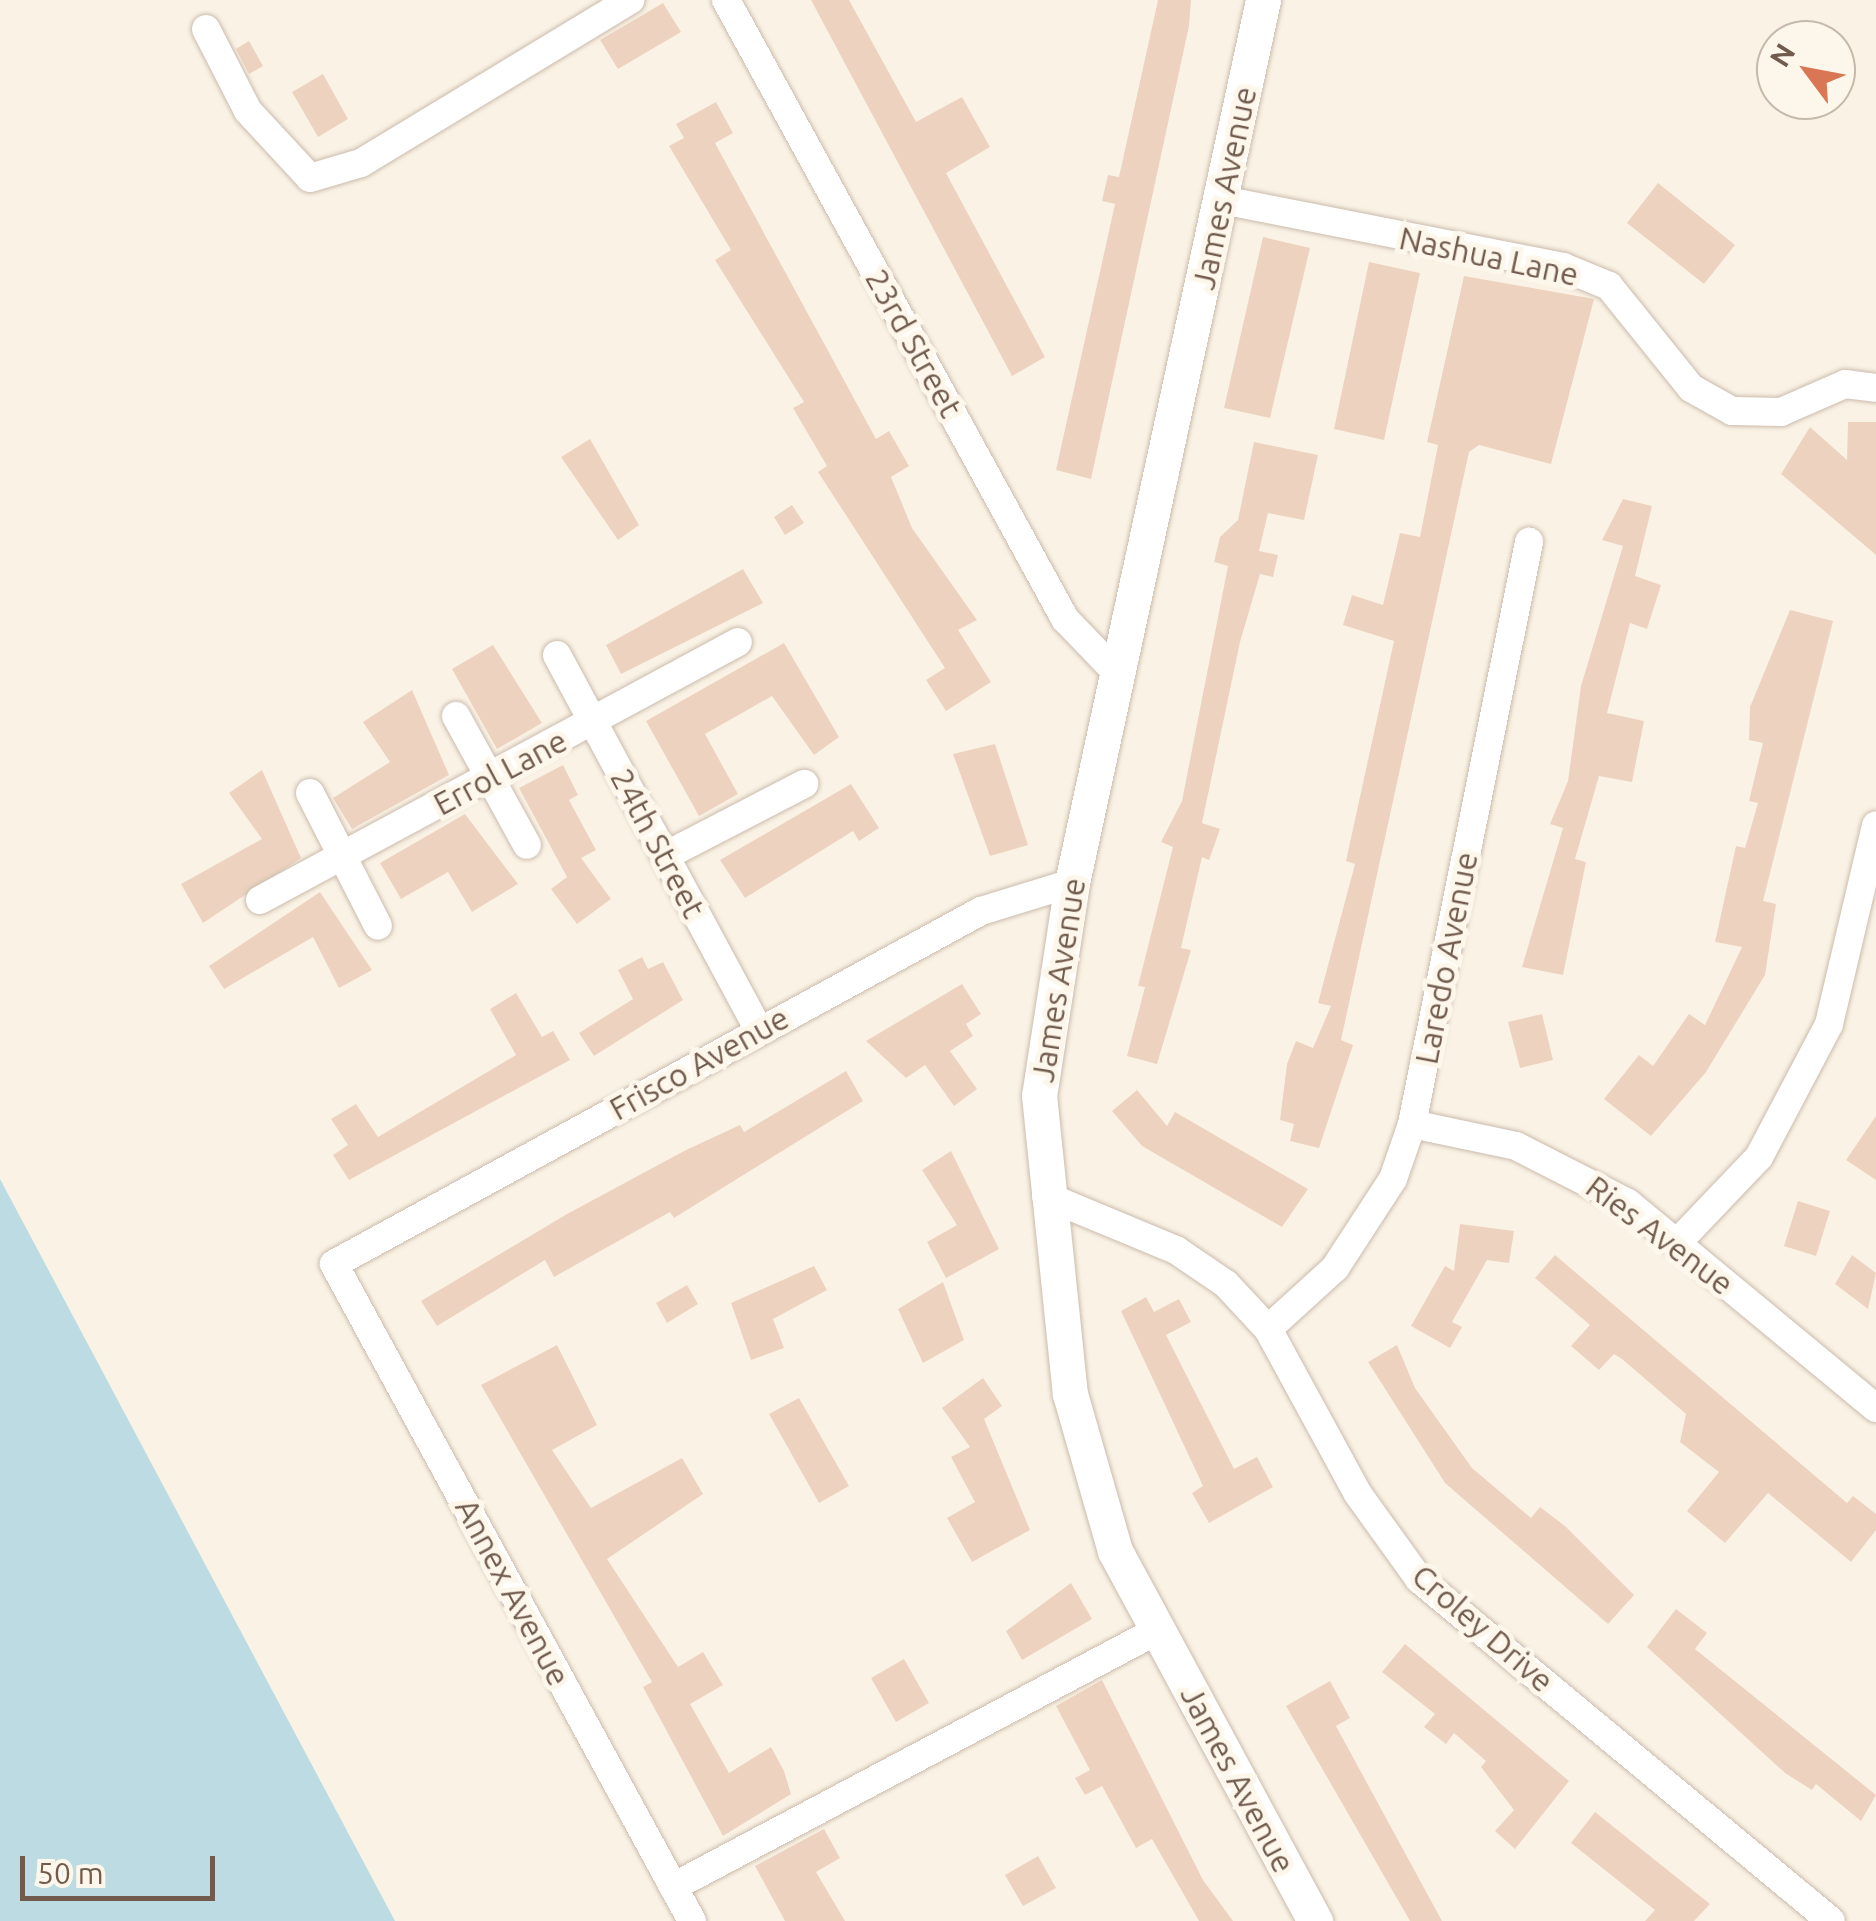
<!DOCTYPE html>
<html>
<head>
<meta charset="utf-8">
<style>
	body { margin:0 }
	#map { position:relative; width:1876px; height:1921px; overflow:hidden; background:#faf3e5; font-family:Ubuntu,sans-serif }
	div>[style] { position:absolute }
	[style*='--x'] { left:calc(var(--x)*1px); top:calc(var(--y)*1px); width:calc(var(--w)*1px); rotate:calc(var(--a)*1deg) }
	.water>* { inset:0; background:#bcdbe2 }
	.building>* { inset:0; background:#edd3bf }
	.roads { filter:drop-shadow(0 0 2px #cbbbad) drop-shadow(0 0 2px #cbbbad) }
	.minor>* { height:28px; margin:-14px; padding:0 14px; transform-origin:14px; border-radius:14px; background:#fff }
	.tertiary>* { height:35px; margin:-17.5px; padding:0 17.5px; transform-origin:17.5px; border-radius:17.5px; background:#fff }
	span { translate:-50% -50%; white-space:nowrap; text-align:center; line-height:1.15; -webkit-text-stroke:10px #fdf7eb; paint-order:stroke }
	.street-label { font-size:32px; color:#715b4d }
	.north { position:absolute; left:1756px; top:20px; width:100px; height:100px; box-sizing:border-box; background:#fdf7eb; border:2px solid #c5b9ac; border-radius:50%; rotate:302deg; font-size:28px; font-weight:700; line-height:40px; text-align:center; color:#715b4d }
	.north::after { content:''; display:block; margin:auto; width:35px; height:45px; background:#d97755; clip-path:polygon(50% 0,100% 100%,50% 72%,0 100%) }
	.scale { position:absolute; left:20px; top:1856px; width:195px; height:45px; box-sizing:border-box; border:5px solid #715b4d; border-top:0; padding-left:12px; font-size:30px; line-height:35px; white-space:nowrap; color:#715b4d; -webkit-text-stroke:8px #fdf7eb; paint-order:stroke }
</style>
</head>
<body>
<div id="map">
	<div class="water">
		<div style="clip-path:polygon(0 1179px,395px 1921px,0 1921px)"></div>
	</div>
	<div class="building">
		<div style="clip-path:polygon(811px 0,849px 0,916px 122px,962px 97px,990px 147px,946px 173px,1045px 357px,1012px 376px)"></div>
		<div style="clip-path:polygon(1158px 0,1191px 0,1189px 26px,1091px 479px,1056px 470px,1115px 204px,1102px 201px,1108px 175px,1119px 177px)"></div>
		<div style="clip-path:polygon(663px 3px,681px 32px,618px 69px,600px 40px)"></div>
		<div style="clip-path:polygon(249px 41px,263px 66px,249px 74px,236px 49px)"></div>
		<div style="clip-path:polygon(323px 74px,348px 119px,318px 137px,292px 92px)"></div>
		<div style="clip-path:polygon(716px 102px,733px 133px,715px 143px,876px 439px,889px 431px,909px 466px,891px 477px,912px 528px,977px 620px,958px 630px,991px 682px,946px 711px,926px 680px,945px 668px,818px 472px,827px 466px,793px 408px,804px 402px,715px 260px,731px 250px,669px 146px,684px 138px,676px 124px)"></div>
		<div style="clip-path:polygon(1658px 183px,1735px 245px,1704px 284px,1627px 223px)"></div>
		<div style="clip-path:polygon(1263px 237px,1310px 248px,1270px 418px,1224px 408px)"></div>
		<div style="clip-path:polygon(1369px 262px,1420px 273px,1384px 440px,1334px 429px)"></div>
		<div style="clip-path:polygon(1464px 276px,1594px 299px,1551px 464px,1479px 445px,1469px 452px,1341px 1040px,1353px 1045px,1319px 1148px,1290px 1141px,1294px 1124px,1280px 1120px,1287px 1064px,1296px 1041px,1313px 1048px,1331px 1006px,1318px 1003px,1355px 864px,1346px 861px,1394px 641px,1343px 625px,1352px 595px,1383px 605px,1400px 533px,1420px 537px,1438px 445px,1427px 442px)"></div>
		<div style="clip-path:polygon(1848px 422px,1876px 422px,1876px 555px,1781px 474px,1810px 427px,1847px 460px)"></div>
		<div style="clip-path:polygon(590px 439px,639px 525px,618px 540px,561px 457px)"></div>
		<div style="clip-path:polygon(1254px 442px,1318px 455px,1304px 520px,1268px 513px,1259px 551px,1278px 555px,1273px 577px,1260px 574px,1240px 642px,1202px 823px,1220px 829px,1209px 860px,1202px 857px,1181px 948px,1191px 950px,1157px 1064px,1127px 1056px,1145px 987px,1138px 986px,1173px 847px,1161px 842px,1182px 801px,1228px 566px,1214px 562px,1220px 537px,1238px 520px)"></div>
		<div style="clip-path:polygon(1623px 499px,1652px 506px,1635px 576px,1661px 585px,1647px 629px,1630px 623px,1607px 713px,1644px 721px,1632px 782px,1599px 776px,1575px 859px,1586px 862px,1563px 975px,1522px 967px,1563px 828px,1550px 824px,1568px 781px,1581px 686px,1623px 546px,1602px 540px)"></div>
		<div style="clip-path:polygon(792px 505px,804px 523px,785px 535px,774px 517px)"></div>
		<div style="clip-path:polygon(743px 569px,763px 603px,621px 674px,606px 645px)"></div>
		<div style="clip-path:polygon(1790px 610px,1833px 621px,1763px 901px,1776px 904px,1765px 975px,1706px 1072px,1651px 1136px,1604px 1099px,1639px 1055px,1653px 1066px,1689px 1014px,1705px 1025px,1742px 947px,1715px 942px,1736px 846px,1745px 848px,1758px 803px,1749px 801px,1763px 743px,1749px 740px,1750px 707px)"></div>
		<div style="clip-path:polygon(784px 643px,839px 737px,814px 755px,772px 696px,705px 734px,738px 794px,699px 816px,646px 721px)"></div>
		<div style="clip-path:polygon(493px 645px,542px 723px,497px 749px,452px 669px)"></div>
		<div style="clip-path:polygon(412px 690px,449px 775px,352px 829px,333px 798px,390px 762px,363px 722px)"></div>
		<div style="clip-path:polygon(995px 744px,1028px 845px,990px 856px,953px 754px)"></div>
		<div style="clip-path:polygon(563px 765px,578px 795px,569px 800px,596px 850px,581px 858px,611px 899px,577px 924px,551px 889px,567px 877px,519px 788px)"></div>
		<div style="clip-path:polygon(262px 770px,301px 858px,203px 923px,181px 884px,262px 839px,229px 793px)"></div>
		<div style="clip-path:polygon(851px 784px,879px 828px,859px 841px,853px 831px,745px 898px,720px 860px)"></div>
		<div style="clip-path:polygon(465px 814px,518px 884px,472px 912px,448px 872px,401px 899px,380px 863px)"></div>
		<div style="clip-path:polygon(320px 892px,372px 970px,339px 988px,313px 937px,224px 989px,209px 966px)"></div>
		<div style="clip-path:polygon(642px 957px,648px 969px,663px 962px,683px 1000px,594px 1056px,579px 1033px,633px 999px,618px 970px)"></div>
		<div style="clip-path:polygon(962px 984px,981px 1014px,966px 1024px,973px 1036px,950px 1051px,977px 1089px,954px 1106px,925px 1065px,906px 1078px,866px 1041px)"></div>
		<div style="clip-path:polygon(516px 993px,542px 1037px,553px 1031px,570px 1060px,349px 1180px,333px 1155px,348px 1145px,331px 1119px,356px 1104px,378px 1137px,516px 1055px,490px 1009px)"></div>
		<div style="clip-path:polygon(1542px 1014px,1553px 1060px,1520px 1068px,1508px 1022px)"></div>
		<div style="clip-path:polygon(846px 1071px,863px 1101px,674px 1218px,670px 1212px,554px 1277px,545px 1260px,437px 1326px,421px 1301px,567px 1214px,686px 1150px,740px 1125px,744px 1132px)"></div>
		<div style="clip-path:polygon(1137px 1090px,1167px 1126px,1175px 1112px,1308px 1189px,1282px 1227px,1142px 1146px,1112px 1111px)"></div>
		<div style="clip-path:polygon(1876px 1116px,1876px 1180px,1846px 1160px)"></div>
		<div style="clip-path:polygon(951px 1151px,999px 1249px,946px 1278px,927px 1242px,957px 1225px,922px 1170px)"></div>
		<div style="clip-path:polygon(1798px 1201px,1830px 1211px,1816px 1256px,1784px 1246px)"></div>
		<div style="clip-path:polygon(1460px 1224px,1514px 1231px,1509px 1263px,1487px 1260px,1452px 1322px,1462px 1327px,1450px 1348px,1411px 1326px,1445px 1266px,1454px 1271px)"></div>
		<div style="clip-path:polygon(1555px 1255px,1847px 1503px,1853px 1496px,1876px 1514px,1876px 1530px,1851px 1562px,1768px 1493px,1725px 1543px,1687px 1511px,1719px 1472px,1680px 1442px,1686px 1414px,1622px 1359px,1614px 1354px,1599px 1370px,1571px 1346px,1590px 1325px,1535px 1278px)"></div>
		<div style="clip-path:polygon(1852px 1255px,1876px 1273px,1868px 1309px,1835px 1284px)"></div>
		<div style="clip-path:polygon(814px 1266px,827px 1290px,773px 1319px,784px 1348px,751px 1360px,731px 1303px)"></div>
		<div style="clip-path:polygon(943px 1282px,964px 1340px,923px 1363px,898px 1309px)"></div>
		<div style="clip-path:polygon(687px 1285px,698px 1304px,667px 1323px,656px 1303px)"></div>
		<div style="clip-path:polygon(1146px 1297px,1154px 1312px,1179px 1299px,1191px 1322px,1166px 1335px,1234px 1469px,1257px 1457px,1273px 1487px,1209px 1523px,1192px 1493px,1203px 1486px,1121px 1311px)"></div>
		<div style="clip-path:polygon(557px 1345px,597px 1425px,552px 1450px,591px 1508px,682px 1458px,703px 1494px,607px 1559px,678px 1667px,703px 1652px,723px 1685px,690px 1704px,729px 1773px,771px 1747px,784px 1771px,791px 1794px,723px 1836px,643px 1687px,652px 1682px,481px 1385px)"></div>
		<div style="clip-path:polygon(1397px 1345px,1415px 1388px,1472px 1468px,1531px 1518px,1540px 1507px,1565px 1526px,1634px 1595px,1608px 1624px,1445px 1483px,1368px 1362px)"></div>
		<div style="clip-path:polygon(983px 1378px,1002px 1406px,984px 1419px,1030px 1530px,972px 1562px,947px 1518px,975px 1502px,951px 1457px,970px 1447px,942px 1408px)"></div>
		<div style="clip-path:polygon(799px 1398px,849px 1486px,819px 1503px,769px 1414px)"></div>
		<div style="clip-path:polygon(1071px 1583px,1092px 1619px,1022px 1660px,1006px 1631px)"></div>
		<div style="clip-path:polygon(1676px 1609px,1707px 1633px,1695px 1649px,1876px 1795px,1861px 1821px,1816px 1784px,1812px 1790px,1785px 1773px,1647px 1647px)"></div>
		<div style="clip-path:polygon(1405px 1644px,1569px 1781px,1515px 1849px,1495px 1831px,1514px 1810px,1481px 1767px,1486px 1761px,1454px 1733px,1446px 1744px,1424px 1727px,1435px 1714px,1382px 1672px)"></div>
		<div style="clip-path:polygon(904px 1659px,929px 1703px,896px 1722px,871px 1678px)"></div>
		<div style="clip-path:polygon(1102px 1680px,1203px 1880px,1233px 1921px,1199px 1921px,1152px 1839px,1136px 1848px,1102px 1786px,1085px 1795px,1075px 1778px,1090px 1770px,1056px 1706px)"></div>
		<div style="clip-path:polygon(1330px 1681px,1350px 1718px,1336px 1726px,1442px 1921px,1410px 1921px,1286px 1706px)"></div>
		<div style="clip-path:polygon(1595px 1812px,1710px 1904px,1694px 1921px,1645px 1921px,1655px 1910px,1571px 1843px)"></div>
		<div style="clip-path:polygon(824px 1829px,840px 1858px,816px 1872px,845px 1921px,785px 1921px,755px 1866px)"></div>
		<div style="clip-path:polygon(1038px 1856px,1056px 1888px,1023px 1906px,1005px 1875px)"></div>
	</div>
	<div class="roads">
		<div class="minor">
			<div style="--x:726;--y:0;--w:706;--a:61.29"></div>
			<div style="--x:1065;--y:619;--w:76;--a:46.1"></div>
			<div style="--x:206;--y:29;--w:92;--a:62.9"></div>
			<div style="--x:248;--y:111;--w:91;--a:47.2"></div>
			<div style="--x:310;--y:178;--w:53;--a:-16.4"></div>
			<div style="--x:361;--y:163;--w:315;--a:-31.2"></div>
			<div style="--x:1222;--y:200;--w:348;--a:11.1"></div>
			<div style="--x:1563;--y:267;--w:50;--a:22.4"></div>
			<div style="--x:1609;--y:286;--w:131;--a:51.2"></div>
			<div style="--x:1691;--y:388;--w:47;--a:29.3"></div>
			<div style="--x:1732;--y:411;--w:49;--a:1.2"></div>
			<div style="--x:1781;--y:412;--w:70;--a:-23.6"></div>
			<div style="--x:1845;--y:384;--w:31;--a:7"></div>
			<div style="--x:557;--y:655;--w:426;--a:61.7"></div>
			<div style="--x:456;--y:716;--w:147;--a:61.2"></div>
			<div style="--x:310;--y:793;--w:149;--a:62.9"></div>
			<div style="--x:665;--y:856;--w:157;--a:-27.4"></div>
			<div style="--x:260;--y:900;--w:543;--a:-28.36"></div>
			<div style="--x:1412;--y:1124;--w:106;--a:11.9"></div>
			<div style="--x:1516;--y:1146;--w:126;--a:27"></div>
			<div style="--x:1628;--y:1203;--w:322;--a:39.6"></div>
			<div style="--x:1046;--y:1196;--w:141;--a:22.6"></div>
			<div style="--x:1176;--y:1250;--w:60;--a:34.2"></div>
			<div style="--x:1226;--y:1284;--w:62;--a:47"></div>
			<div style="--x:1268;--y:1329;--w:188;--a:61.4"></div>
			<div style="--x:1358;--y:1494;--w:105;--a:54.3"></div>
			<div style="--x:1419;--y:1579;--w:535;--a:39.7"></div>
			<div style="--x:1677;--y:1243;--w:119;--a:-46.4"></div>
			<div style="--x:1759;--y:1157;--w:150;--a:-62.2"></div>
			<div style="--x:1829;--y:1024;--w:204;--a:-76.7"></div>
			<div style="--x:1268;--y:1329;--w:91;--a:-42.3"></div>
			<div style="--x:1335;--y:1268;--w:106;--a:-56.9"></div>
			<div style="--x:1393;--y:1179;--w:58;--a:-70.9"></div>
			<div style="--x:1412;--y:1124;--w:594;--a:-78.63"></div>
			<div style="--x:673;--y:1887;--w:549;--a:-27.92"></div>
			<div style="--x:692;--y:1921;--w:748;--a:-118.59"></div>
			<div style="--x:334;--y:1264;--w:737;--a:-28.62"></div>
			<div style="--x:981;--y:911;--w:95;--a:-17.1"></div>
		</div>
		<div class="tertiary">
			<div style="--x:1263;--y:0;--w:903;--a:102.21"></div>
			<div style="--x:1072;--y:883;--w:215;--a:98.8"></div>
			<div style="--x:1039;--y:1095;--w:301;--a:84.1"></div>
			<div style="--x:1070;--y:1394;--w:163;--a:74"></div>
			<div style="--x:1115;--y:1551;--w:421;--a:61.6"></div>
		</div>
	</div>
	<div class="street-label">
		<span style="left:1224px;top:188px;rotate:-78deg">James Avenue</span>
		<span style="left:1489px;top:256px;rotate:12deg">Nashua Lane</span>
		<span style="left:914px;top:343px;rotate:61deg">23rd Street</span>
		<span style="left:500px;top:772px;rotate:-28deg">Errol Lane</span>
		<span style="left:658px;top:843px;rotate:62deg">24th Street</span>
		<span style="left:1446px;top:958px;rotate:-79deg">Laredo Avenue</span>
		<span style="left:1058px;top:980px;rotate:-81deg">James Avenue</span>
		<span style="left:699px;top:1063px;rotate:-29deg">Frisco Avenue</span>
		<span style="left:1660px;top:1235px;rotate:37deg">Ries Avenue</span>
		<span style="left:513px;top:1592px;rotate:62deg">Annex Avenue</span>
		<span style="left:1483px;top:1628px;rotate:41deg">Croley Drive</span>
		<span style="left:1238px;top:1779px;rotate:62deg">James Avenue</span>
	</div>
	<div class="north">N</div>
	<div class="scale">50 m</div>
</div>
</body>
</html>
